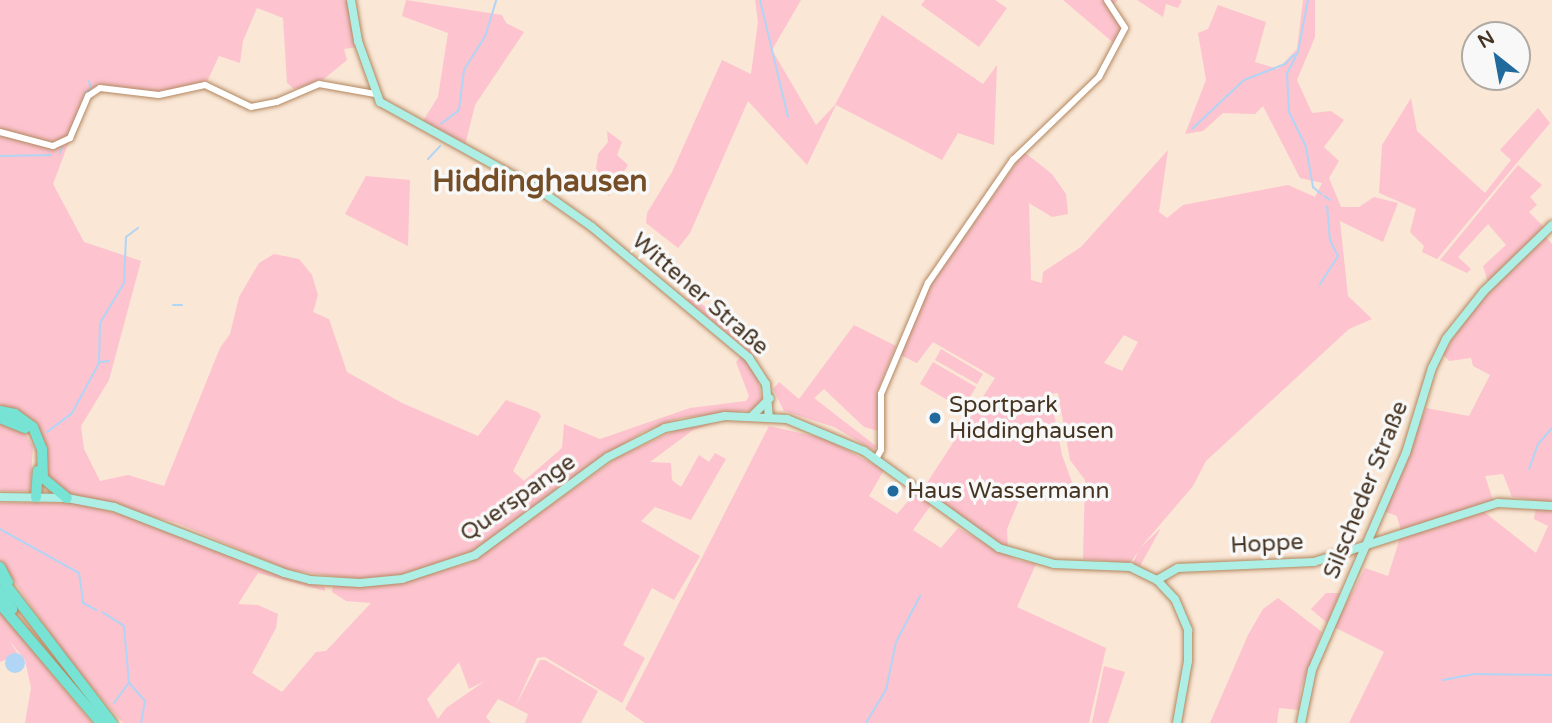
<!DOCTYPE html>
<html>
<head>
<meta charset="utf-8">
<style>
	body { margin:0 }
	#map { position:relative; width:1552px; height:723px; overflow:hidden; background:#fae7d6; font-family:"Varela Round",sans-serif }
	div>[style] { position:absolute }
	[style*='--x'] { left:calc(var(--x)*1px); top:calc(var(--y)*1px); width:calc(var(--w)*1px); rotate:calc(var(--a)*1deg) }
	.green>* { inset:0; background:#fdc3cf }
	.water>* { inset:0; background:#b0d5f5 }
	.round { border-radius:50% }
	.stream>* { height:2px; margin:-1px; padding:0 1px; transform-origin:1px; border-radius:1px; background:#b0d5f5 }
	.roads { filter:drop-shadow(0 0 2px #b2875f) drop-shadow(0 0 2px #b2875f) }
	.minor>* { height:6px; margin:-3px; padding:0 3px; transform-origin:3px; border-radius:3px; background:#fff }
	.major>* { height:8px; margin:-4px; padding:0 4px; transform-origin:4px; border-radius:4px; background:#adeee5 }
	.highway>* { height:10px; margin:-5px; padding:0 5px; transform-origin:5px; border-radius:5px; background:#76e3d4 }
	.dots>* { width:19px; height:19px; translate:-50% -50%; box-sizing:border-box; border:4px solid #f7f8f7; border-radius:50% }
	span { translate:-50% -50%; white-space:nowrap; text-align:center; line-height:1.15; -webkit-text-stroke:7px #f7f8f7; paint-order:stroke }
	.street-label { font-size:23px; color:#463423 }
	.poi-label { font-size:23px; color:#463423 }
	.left { translate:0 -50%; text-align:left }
	.district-label { font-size:30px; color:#754e27; font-weight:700 }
	.north { position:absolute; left:1461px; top:21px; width:70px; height:70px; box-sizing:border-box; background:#f7f8f7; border:2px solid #b0aaa2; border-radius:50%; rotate:329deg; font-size:19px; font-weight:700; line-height:28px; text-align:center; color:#463423 }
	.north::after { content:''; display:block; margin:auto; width:24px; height:32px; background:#206a9d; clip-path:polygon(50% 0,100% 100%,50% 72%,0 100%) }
</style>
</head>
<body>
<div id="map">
	<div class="green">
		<div style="clip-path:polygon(0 0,348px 0,357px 47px,344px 49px,347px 60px,319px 83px,294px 89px,287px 83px,283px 18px,257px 8px,243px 41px,240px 63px,219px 56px,206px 84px,160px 93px,93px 89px,69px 137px,53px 145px,0 131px)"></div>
		<div style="clip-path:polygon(406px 0,502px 15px,506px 23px,524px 32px,475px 105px,465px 145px,421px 124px,438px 97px,448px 33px,402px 16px)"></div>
		<div style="clip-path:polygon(755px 0,801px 0,772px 50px,816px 125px,835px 105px,882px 15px,983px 84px,997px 65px,994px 145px,958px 133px,942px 160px,836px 105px,807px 165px,748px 101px,690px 233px,678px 248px,646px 223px,647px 213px,672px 172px,722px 60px,751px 74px,758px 22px)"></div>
		<div style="clip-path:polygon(925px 0,995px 0,1007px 8px,979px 47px,921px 5px)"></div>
		<div style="clip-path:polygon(1063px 0,1118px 0,1110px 7px,1123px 27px,1116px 45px)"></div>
		<div style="clip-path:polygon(1137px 0,1180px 0,1182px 1px,1178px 8px,1166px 4px,1163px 17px)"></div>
		<div style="clip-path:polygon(evenodd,1303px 0,1315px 0,1315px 37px,1297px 80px,1312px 113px,1331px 111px,1344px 120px,1324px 147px,1339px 161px,1329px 178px,1341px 207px,1359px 207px,1374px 197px,1398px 203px,1383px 242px,1340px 221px,1348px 296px,1372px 319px,1349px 329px,1206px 461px,1193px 486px,1140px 548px,1161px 528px,1140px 566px,1133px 563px,1138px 552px,1130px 563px,1083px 559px,1085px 480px,1070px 460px,1058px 393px,1050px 394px,1062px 455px,1076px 493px,1073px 499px,1019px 500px,1007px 529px,1008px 549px,1000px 545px,923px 489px,995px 378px,933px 342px,917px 363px,900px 355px,928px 288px,1024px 152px,1052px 174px,1066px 194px,1068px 214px,1052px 217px,1029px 203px,1031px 280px,1042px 283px,1043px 272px,1081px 247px,1168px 150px,1159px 212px,1167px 218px,1183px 205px,1288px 185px,1315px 197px,1322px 183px,1300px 178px,1263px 106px,1255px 114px,1223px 113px,1203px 131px,1185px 134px,1206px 80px,1198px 33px,1208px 29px,1218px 5px,1266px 22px,1255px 62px,1278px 69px,1297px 49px,1303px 0,1124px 335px,1138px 342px,1122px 371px,1104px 363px,1124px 335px)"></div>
		<div style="clip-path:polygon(1411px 98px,1417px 131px,1485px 193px,1511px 160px,1500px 150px,1538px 108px,1550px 123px,1437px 259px,1422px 252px,1424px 246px,1410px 232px,1416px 209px,1379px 193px,1382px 145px)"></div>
		<div style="clip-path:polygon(607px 131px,622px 142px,617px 155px,628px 165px,609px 196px,599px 189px,606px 179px,596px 169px,598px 154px,608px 142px)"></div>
		<div style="clip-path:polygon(0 133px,53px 147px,70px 139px,53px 184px,84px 242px,141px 261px,109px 380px,81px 426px,84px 449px,100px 481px,128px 475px,164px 486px,220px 348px,230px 334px,239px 297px,259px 263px,274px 254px,299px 259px,312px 275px,318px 295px,313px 312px,329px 319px,347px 372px,402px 403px,478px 436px,506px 400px,538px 412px,541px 416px,513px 471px,524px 481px,562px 448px,564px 424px,600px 439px,690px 408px,746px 401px,749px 396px,736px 362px,742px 355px,758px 377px,762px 404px,753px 410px,680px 418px,643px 432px,589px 465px,535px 509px,473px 551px,401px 576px,360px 580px,289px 570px,177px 523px,64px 493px,49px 483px,41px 435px,0 408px)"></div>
		<div style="clip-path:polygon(1518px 165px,1542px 185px,1530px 197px,1537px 205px,1529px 212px,1545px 228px,1488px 282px,1483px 266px,1506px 245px,1488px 224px,1458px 257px,1471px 269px,1467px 273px,1440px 260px)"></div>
		<div style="clip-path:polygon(366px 176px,410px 180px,408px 246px,345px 214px)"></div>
		<div style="clip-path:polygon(1545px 236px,1552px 244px,1552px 503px,1512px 497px,1503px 474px,1485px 476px,1493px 500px,1401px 531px,1397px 516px,1383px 511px,1426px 408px,1469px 416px,1490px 375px,1473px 366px,1471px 358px,1449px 361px,1443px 354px,1471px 310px)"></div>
		<div style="clip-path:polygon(691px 295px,758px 351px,754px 356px,687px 300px)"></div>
		<div style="clip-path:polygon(854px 325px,896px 346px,878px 390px,878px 431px,864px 427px,824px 389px,814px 398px,876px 446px,879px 439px,880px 443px,873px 450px,834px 427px,784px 411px,773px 389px,779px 382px,799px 399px)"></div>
		<div style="clip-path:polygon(941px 349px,983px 374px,977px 384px,935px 360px)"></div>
		<div style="clip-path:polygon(933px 362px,976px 387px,963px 409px,920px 384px)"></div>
		<div style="clip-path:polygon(0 421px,22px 429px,33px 446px,30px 491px,0 491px)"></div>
		<div style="clip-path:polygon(evenodd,712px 424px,693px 430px,650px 462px,671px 463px,672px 480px,681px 487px,699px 455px,709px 462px,715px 453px,726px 459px,691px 520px,655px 507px,641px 521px,700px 556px,674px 600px,652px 588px,623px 645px,645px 658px,622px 703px,545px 657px,537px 658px,515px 707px,540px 660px,545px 660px,598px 691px,581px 723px,525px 723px,528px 714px,498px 699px,486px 717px,491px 723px,123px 723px,70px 662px,0 561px,0 503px,75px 503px,145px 520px,291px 580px,325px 587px,325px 591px,258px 573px,238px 604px,258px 605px,278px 614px,276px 628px,252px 673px,282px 692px,316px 652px,326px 651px,371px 603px,346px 601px,332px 592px,333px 585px,402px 583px,471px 562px,617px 458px,676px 430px,712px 424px,459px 662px,469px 689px,485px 681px,446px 708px,438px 719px,427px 699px,459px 662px)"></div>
		<div style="clip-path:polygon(769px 426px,827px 439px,884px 470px,869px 496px,897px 514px,915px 493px,931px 505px,913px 530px,941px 548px,958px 528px,1017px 560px,1036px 564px,1017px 607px,1106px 648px,1089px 723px,645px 723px,625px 709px)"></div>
		<div style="clip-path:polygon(1536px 507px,1552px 510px,1552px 723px,1349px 723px,1384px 652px,1334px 627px,1365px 568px,1388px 576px,1400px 538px,1483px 511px,1536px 553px,1548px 526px,1534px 519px)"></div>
		<div style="clip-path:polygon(1326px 593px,1340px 593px,1327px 623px,1311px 609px)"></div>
		<div style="clip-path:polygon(1278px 598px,1322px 632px,1301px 688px,1299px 710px,1279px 708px,1277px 723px,1210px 723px,1248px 635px,1263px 609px)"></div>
		<div style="clip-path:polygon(0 609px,55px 678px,92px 723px,25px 723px,31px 688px,25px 660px,9px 640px,18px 654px,0 662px)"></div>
		<div style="clip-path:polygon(1104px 666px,1125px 672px,1108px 723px,1092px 723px)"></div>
	</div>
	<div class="water">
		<div class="round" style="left:5px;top:653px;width:20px;height:20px"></div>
	</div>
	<div class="stream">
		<div style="--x:760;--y:0;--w:120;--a:76.5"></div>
		<div style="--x:1308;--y:0;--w:53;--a:100.9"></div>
		<div style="--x:1298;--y:52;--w:25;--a:117"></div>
		<div style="--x:1287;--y:74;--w:38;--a:87"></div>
		<div style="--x:1289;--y:112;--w:39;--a:64"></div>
		<div style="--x:1306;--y:147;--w:41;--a:80.1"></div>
		<div style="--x:1313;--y:187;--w:11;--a:41"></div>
		<div style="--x:89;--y:81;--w:7;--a:74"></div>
		<div style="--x:85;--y:94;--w:6;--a:-45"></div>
		<div style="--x:441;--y:124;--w:23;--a:-38"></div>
		<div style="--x:459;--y:110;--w:40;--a:-82.9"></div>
		<div style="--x:464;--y:70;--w:39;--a:-58"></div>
		<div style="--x:485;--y:37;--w:39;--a:-73"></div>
		<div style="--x:1192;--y:129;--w:71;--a:-43.3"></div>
		<div style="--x:1244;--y:80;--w:44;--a:-21.3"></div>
		<div style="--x:1285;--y:64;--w:13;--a:-45"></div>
		<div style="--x:60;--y:153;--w:6;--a:-72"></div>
		<div style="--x:0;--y:156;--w:51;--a:-1.1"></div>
		<div style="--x:428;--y:159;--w:18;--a:-47"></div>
		<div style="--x:1324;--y:196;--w:7;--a:34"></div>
		<div style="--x:1320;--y:284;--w:33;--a:-57"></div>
		<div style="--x:1338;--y:256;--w:18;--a:-117"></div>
		<div style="--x:1330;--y:240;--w:34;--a:-95"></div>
		<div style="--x:173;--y:305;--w:9;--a:0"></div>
		<div style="--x:100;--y:362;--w:9;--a:-6"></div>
		<div style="--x:47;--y:432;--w:31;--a:-37"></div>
		<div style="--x:72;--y:413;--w:57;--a:-61.6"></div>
		<div style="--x:99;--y:363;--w:40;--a:-88.6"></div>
		<div style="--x:100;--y:323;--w:47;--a:-59"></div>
		<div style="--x:124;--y:283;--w:46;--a:-87.5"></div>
		<div style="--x:126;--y:237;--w:15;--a:-37"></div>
		<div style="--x:1529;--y:469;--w:27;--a:-70"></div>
		<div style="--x:1538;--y:444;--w:21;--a:-49"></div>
		<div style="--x:0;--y:529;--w:90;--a:29.1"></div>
		<div style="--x:79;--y:573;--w:30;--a:82"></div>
		<div style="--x:83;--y:603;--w:15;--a:28"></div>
		<div style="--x:102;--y:612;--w:26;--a:32"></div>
		<div style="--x:124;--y:626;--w:57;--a:85"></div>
		<div style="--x:1443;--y:680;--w:32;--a:-11"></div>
		<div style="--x:1474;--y:674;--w:78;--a:0.7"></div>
		<div style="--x:129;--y:683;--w:24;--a:48"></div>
		<div style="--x:145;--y:701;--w:22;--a:100"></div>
		<div style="--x:114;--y:703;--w:24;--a:-54"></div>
		<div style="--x:866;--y:723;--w:39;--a:-59"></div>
		<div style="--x:886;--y:690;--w:49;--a:-78.2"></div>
		<div style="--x:896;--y:642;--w:52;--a:-62.4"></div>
	</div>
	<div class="roads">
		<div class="minor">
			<div style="--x:0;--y:132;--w:55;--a:14.8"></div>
			<div style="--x:53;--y:146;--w:19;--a:-25"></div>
			<div style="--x:70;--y:138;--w:46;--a:-66.8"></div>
			<div style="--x:88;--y:96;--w:14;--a:-34"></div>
			<div style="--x:100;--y:88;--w:59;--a:6.8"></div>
			<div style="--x:159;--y:95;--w:47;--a:-12.3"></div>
			<div style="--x:205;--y:85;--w:51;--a:25.6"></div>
			<div style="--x:251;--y:107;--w:26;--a:-11"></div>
			<div style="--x:277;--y:102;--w:46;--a:-23.2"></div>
			<div style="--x:319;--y:84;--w:57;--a:10.1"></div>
			<div style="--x:876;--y:459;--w:10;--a:-61"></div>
			<div style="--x:881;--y:450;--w:56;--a:-90"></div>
			<div style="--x:881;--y:394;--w:121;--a:-67.1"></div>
			<div style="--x:928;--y:283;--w:150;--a:-55.4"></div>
			<div style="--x:1013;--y:160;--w:120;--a:-44"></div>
			<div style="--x:1099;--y:77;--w:55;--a:-62"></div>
			<div style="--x:1125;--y:28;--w:33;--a:-123"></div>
		</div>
		<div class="major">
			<div style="--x:351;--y:0;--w:42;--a:80.3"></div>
			<div style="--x:358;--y:41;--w:65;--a:70.2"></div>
			<div style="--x:380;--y:102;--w:184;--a:28.9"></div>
			<div style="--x:541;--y:191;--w:62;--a:35.2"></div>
			<div style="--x:592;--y:227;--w:204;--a:39.8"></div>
			<div style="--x:749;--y:358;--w:31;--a:57"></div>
			<div style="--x:766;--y:384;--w:34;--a:85"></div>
			<div style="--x:752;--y:416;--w:25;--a:-45"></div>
			<div style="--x:0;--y:497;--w:67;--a:0.9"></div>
			<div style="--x:67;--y:498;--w:48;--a:10.8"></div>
			<div style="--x:114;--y:507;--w:182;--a:21.2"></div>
			<div style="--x:284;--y:573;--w:27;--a:15"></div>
			<div style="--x:310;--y:580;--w:50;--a:3.4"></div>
			<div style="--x:360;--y:583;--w:42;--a:-5.4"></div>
			<div style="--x:402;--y:579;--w:77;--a:-18.2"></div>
			<div style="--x:475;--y:555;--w:165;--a:-36.4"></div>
			<div style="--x:608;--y:457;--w:64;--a:-27"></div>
			<div style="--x:665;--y:428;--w:61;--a:-11.3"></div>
			<div style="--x:725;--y:416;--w:62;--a:2.8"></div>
			<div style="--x:787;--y:419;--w:83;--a:22.6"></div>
			<div style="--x:864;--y:451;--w:166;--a:35.7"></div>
			<div style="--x:999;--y:548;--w:57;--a:16.2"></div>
			<div style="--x:1054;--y:564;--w:76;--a:2.3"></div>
			<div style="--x:1130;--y:567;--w:30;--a:26"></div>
			<div style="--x:1157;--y:580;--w:26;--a:47"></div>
			<div style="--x:1175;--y:599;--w:34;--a:67"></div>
			<div style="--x:1188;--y:630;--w:31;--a:90"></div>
			<div style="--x:1188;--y:661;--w:63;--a:100.1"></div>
			<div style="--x:1157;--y:580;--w:24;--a:-30"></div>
			<div style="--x:1178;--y:568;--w:136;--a:-2.5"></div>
			<div style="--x:1314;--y:562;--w:193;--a:-17.8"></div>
			<div style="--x:1498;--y:503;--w:54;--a:3.2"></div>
			<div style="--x:1301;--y:723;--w:54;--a:-78.3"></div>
			<div style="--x:1312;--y:670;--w:236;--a:-66.6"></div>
			<div style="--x:1406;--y:453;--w:89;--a:-73"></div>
			<div style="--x:1432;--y:368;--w:32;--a:-64"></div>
			<div style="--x:1446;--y:339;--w:61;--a:-51.6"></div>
			<div style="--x:1484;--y:291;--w:95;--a:-44.1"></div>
		</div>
		<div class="highway">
			<div style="--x:0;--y:411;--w:15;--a:11"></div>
			<div style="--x:15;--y:414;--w:22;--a:36"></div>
			<div style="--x:33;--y:427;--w:24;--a:68"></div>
			<div style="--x:42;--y:449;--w:29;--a:88"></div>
			<div style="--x:43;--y:478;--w:31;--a:40"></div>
			<div style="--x:0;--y:418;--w:27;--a:22"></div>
			<div style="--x:36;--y:497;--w:26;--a:-86"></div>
			<div style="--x:0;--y:567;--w:17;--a:62"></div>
			<div style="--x:0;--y:577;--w:184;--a:52.5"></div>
			<div style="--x:0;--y:591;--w:22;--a:56"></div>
			<div style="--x:0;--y:604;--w:156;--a:49.7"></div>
		</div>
	</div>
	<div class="dots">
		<div style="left:935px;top:418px;background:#206a9d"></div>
		<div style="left:893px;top:491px;background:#206a9d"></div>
	</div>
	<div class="street-label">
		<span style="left:700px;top:294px;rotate:41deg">Wittener Straße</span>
		<span style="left:1366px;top:490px;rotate:-68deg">Silscheder Straße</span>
		<span style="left:518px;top:498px;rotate:-35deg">Querspange</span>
		<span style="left:1267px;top:544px;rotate:-3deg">Hoppe</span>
	</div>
	<div class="poi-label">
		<span class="left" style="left:949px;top:418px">Sportpark<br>Hiddinghausen</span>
		<span class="left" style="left:907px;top:491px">Haus Wassermann</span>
	</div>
	<div class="district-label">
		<span style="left:540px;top:182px">Hiddinghausen</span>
	</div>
	<div class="north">N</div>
</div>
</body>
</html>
